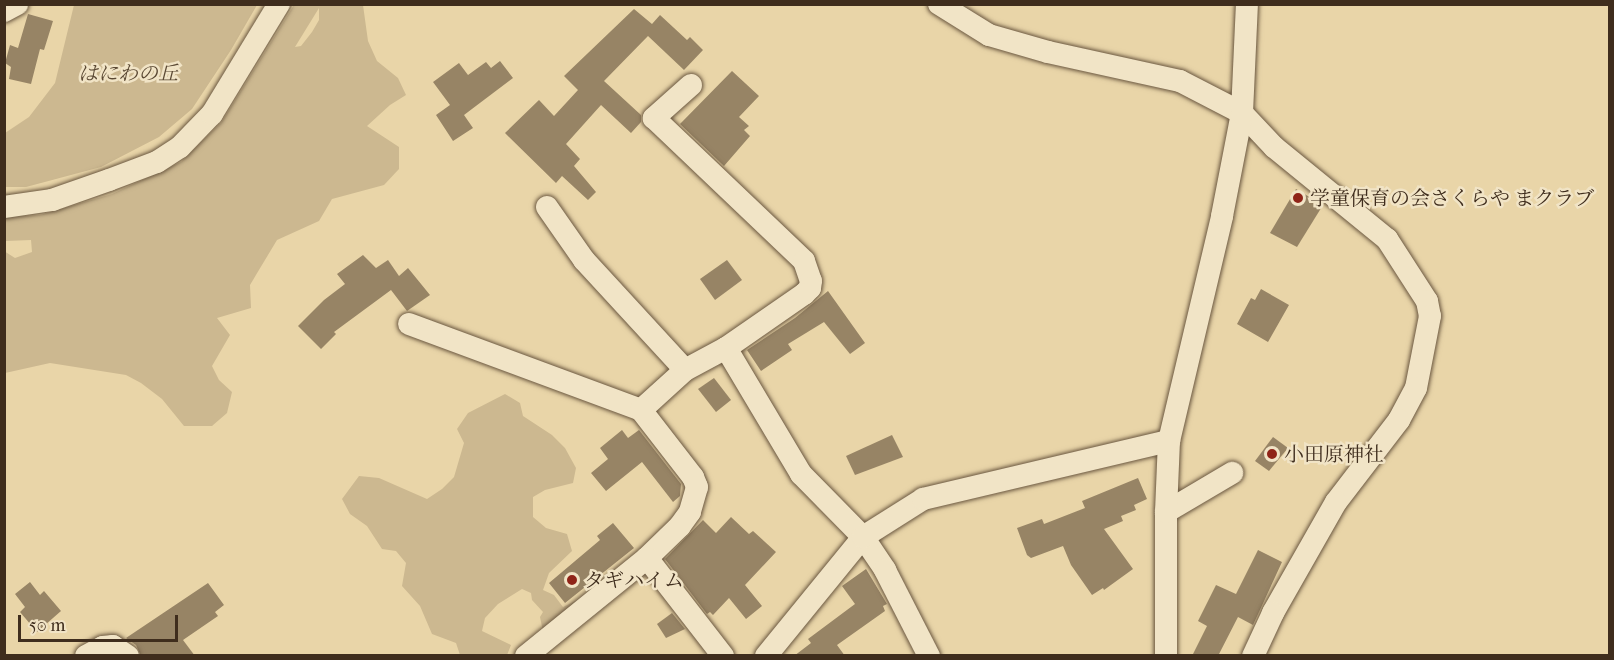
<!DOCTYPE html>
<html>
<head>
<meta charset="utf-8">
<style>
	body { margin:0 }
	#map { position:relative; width:1614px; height:660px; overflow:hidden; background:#e9d5a8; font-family:"IM FELL French Canon","Noto Serif JP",serif }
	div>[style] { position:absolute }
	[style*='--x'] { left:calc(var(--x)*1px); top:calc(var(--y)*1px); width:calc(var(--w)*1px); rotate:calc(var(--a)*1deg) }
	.green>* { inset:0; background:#ccb890 }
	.building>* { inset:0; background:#978465 }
	.roads { filter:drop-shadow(0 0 2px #6a5740) drop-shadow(0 0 2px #6a5740) }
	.minor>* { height:22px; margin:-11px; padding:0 11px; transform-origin:11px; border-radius:11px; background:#f1e4c6 }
	.dots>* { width:16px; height:16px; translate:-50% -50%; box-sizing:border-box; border:3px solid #f1e4c6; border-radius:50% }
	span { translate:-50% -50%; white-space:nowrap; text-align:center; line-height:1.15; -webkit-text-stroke:5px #f1e4c6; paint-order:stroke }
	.park-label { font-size:20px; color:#5b4934; font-style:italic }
	.poi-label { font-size:20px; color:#3f2d1d }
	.left { translate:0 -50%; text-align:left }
	.frame { position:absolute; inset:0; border:6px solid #3f2d1d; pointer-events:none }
	.scale { position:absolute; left:18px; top:615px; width:160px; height:27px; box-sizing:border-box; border:3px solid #3f2d1d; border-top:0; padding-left:8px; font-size:18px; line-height:21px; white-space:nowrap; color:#3f2d1d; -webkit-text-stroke:4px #f1e4c6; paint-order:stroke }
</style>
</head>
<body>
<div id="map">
	<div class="green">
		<div style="clip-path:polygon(74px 5px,257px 5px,231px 50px,192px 109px,159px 137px,101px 167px,26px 187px,5px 187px,5px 133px,29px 117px,55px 83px)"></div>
		<div style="clip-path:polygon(evenodd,294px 5px,363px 5px,368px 41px,377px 61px,398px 78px,406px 95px,390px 105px,367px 126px,399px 147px,399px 169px,384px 185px,332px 199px,319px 221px,277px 240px,250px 285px,251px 308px,217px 318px,230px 335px,212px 366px,219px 380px,232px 392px,227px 413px,212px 426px,184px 426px,162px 399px,141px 383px,126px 375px,50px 363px,5px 373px,4px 251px,15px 258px,32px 252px,31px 240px,5px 241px,5px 217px,40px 215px,112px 194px,181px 162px,221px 123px,294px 5px,319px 8px,319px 20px,312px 32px,301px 46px,295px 47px,319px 8px)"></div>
		<div style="clip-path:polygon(505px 394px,520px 403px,523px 416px,552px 435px,565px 448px,576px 468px,573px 483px,545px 490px,533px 497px,533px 517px,546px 528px,567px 534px,572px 551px,549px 573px,543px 590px,554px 595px,563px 607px,577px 600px,544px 636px,540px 617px,543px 612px,532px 600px,531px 593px,522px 589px,498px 604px,485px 618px,482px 631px,511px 645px,507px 655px,460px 655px,456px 643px,432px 634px,420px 606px,402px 586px,406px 563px,396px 551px,382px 549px,367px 526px,350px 514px,342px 499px,359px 476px,379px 478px,427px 499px,442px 489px,454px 477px,464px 443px,457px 429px,468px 413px)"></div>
	</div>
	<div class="building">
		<div style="clip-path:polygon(634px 9px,652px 24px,660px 15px,687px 40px,690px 37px,703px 50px,684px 70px,648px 36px,604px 81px,641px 115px,641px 122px,631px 133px,601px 105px,566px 144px,580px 159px,574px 166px,596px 192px,588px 200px,562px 176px,556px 183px,505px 133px,539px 100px,554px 116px,578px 90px,564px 76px)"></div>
		<div style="clip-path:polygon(28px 14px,53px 21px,44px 50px,40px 49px,31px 84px,9px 79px,11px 67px,5px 63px,10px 45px,18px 48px)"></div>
		<div style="clip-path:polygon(500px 61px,513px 78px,464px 115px,473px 128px,453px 141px,436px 115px,450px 105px,433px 82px,459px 63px,468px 75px,486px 62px,491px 68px)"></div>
		<div style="clip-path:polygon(732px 71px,759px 96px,739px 117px,749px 126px,744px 130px,750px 136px,724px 166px,680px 124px)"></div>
		<div style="clip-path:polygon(1296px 189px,1323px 205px,1297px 247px,1270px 233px)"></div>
		<div style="clip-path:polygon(363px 255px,376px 268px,388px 260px,399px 276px,408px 268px,430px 295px,407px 311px,391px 290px,334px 332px,336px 334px,321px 349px,298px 326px,324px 300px,345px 284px,337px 274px)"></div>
		<div style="clip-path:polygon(727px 260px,742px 280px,715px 300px,700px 279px)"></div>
		<div style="clip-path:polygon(1261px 289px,1289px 305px,1268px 342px,1237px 324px,1251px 298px,1255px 300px)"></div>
		<div style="clip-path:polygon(828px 291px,865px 343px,850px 354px,824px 322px,788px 344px,792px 350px,761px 371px,747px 350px,795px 318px)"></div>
		<div style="clip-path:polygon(714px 378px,731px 400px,716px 412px,698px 389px)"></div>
		<div style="clip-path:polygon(622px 430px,628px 438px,639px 430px,681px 484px,680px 496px,673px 502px,642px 462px,606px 491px,591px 473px,608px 459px,600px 448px)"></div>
		<div style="clip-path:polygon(892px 435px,903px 457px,855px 475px,846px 456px)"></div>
		<div style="clip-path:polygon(1273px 437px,1288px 448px,1269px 471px,1255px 461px)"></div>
		<div style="clip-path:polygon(1138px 478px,1147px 499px,1134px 505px,1136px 510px,1121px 516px,1123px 521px,1104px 529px,1133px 569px,1104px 590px,1103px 588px,1092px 595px,1071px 565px,1063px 546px,1031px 558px,1027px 555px,1017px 528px,1042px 519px,1044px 524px,1085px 508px,1082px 501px)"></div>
		<div style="clip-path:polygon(731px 517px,749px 534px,753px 531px,776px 552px,745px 585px,762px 606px,746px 619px,729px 598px,713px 615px,710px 612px,707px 614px,665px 559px,703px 520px,716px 533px)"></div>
		<div style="clip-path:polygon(613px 523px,634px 548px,565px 603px,549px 583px,600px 540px,597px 536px)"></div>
		<div style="clip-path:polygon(1258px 550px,1282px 562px,1253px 625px,1238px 617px,1218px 656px,1192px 656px,1207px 626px,1198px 621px,1216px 585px,1236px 594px)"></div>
		<div style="clip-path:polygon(866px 569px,887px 604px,883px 606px,885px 611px,837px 645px,845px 656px,794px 656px,811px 643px,808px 639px,855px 604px,842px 586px)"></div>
		<div style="clip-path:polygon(30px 582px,40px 595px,44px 591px,61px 611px,37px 632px,20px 612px,25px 607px,15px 594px)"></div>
		<div style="clip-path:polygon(208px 583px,224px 605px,215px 612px,218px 616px,183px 640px,195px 656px,141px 656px,136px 645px,126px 638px)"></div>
		<div style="clip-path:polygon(672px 613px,685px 629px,666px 638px,657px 624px)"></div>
	</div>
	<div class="roads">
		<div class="minor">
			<div style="--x:939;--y:4;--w:59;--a:31.8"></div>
			<div style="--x:989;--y:35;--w:61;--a:16.1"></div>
			<div style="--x:1048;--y:52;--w:135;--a:12.4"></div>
			<div style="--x:1180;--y:81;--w:70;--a:27.3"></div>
			<div style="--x:1242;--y:113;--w:47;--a:46.7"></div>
			<div style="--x:1274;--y:147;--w:146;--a:39.2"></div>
			<div style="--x:1387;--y:239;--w:74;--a:57.2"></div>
			<div style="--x:1427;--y:301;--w:15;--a:79"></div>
			<div style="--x:1430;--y:316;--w:73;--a:101"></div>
			<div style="--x:1416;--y:388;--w:36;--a:118"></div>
			<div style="--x:1399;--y:420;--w:103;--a:127.5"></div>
			<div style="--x:1336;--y:502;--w:128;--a:119.6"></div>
			<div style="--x:1273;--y:613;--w:47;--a:114.9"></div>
			<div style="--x:4;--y:11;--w:15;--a:-28"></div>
			<div style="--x:691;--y:85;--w:50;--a:138.3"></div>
			<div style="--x:654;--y:118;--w:207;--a:43.6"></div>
			<div style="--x:804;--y:261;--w:21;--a:71"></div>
			<div style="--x:811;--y:281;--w:7;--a:98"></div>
			<div style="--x:810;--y:288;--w:8;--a:135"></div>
			<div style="--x:804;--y:294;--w:95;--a:145.3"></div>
			<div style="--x:726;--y:348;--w:147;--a:59.2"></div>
			<div style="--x:801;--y:474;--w:88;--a:45.5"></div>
			<div style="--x:863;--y:537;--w:40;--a:56"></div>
			<div style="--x:885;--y:570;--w:97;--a:62.9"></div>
			<div style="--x:4;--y:207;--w:49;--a:-8.3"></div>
			<div style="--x:52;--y:200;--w:60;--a:-19.3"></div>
			<div style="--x:109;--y:180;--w:51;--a:-20.6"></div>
			<div style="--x:157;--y:162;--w:27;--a:-33"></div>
			<div style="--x:180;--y:147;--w:46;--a:-45.9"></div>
			<div style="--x:212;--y:114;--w:129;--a:-58.7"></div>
			<div style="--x:547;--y:207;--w:65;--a:55.1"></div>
			<div style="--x:584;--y:260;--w:149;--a:47.4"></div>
			<div style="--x:409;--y:324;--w:247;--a:20.3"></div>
			<div style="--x:641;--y:410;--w:59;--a:-42.3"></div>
			<div style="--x:685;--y:370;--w:47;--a:-28.2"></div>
			<div style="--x:641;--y:410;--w:85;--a:52.2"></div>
			<div style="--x:693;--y:477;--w:11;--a:68"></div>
			<div style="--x:697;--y:487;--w:26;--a:106"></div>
			<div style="--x:690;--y:512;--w:17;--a:126"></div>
			<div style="--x:680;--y:526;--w:46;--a:135.9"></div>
			<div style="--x:1166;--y:512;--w:77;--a:-30.6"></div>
			<div style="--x:86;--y:656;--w:19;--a:-28"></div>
			<div style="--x:103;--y:647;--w:10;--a:-6"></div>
			<div style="--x:113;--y:646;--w:18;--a:34"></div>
			<div style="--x:526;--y:656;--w:156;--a:-39"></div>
			<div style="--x:647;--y:558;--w:124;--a:52.2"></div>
			<div style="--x:766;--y:656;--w:154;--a:-50.8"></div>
			<div style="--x:863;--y:537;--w:71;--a:-32.3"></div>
			<div style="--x:923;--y:499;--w:253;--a:-13.3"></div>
			<div style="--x:1166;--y:656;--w:144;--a:-90"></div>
			<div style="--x:1166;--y:512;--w:71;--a:-87.6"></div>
			<div style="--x:1169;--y:441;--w:231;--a:-76.7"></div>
			<div style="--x:1222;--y:216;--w:105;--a:-79"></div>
			<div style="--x:1242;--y:113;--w:109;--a:-87.4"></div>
		</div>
	</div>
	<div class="dots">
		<div style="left:1298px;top:198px;background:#8f2418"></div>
		<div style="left:1272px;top:454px;background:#8f2418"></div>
		<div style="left:572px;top:580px;background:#8f2418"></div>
	</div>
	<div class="park-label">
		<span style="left:128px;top:73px">はにわの丘</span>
	</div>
	<div class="poi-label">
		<span class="left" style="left:1310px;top:198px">学童保育の会さくらや まクラブ</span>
		<span class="left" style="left:1284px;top:454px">小田原神社</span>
		<span class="left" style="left:584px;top:580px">タギハイム</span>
	</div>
	<div class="frame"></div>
	<div class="scale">50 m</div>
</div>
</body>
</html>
